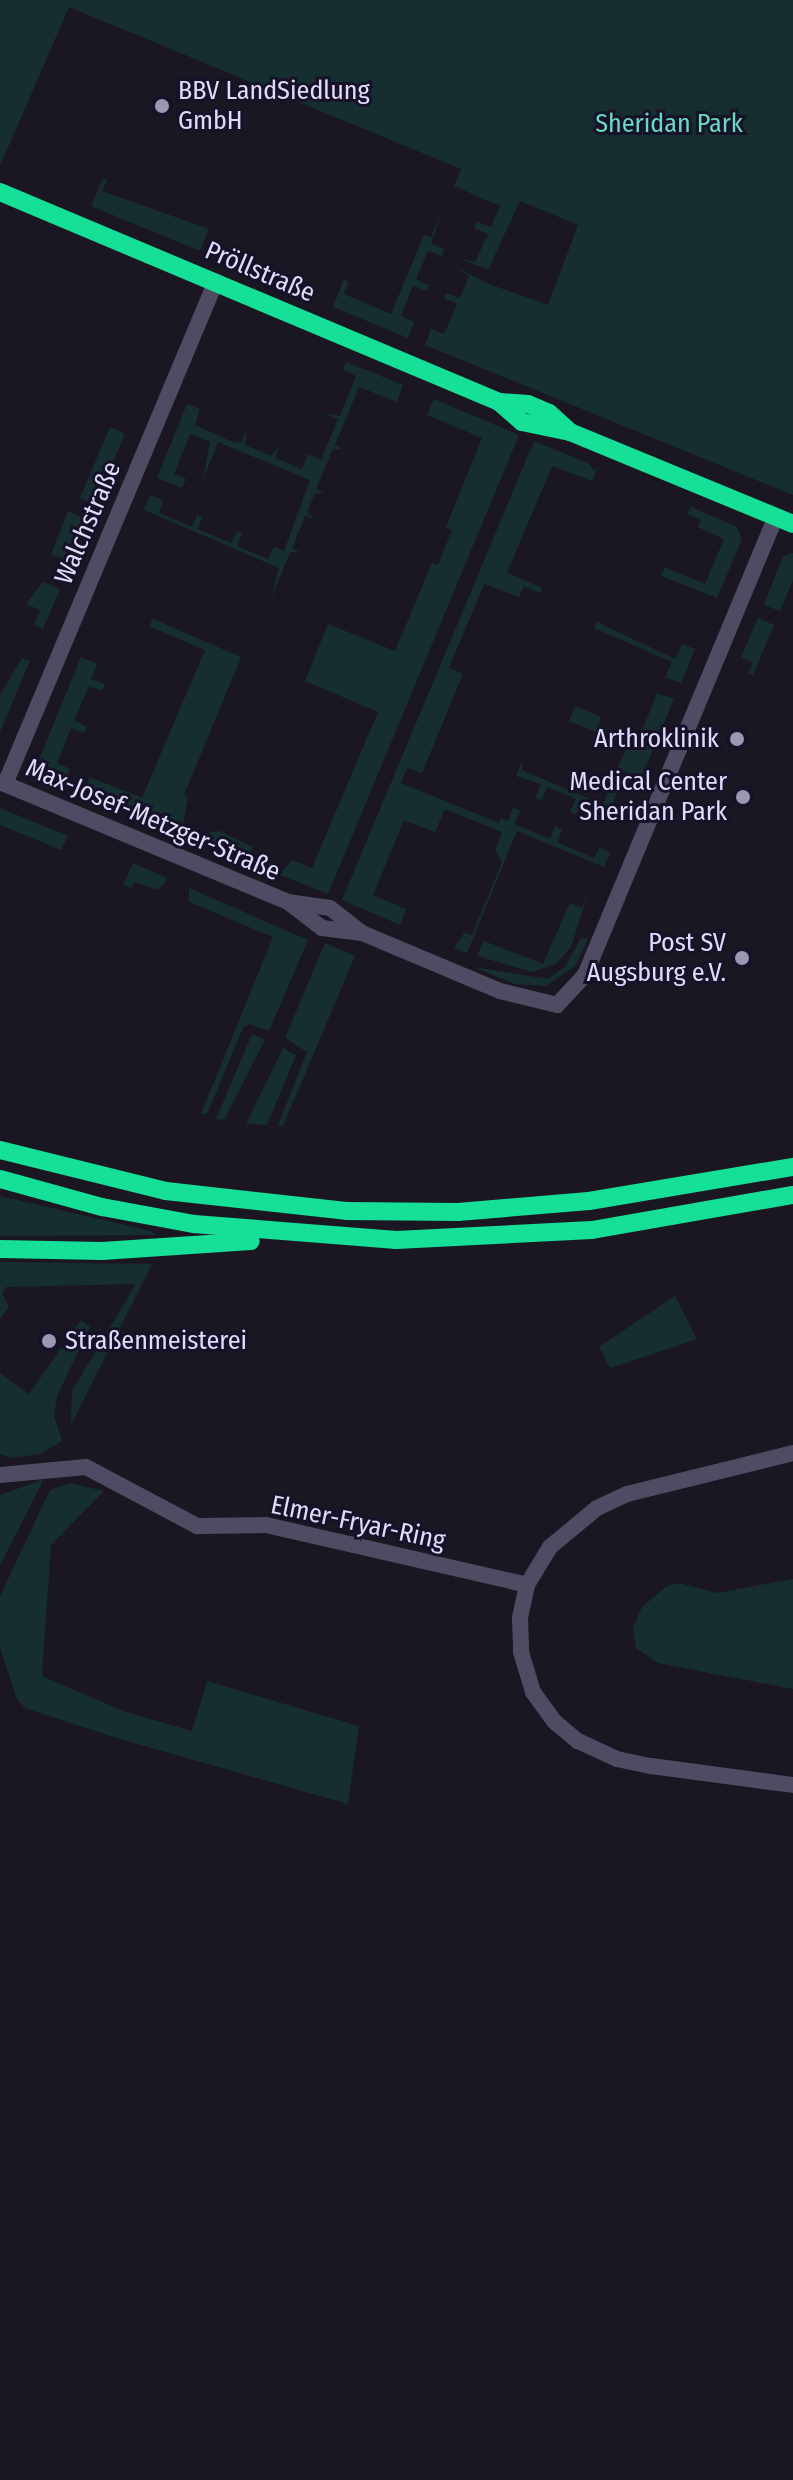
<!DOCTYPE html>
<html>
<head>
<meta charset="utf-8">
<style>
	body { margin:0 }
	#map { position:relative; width:793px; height:2480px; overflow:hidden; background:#1a1723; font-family:"Fira Sans Condensed",sans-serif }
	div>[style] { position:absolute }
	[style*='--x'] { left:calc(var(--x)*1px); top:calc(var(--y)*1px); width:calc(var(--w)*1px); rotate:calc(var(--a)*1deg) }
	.green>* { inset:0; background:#162e30 }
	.street>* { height:16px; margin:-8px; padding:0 8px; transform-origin:8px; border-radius:8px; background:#4e4c63 }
	.fast>* { height:18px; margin:-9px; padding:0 9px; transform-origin:9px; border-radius:9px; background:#16e098 }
	.dots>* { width:22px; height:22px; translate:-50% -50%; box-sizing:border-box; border:4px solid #161228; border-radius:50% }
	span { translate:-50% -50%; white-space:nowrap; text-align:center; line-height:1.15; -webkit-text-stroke:6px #161228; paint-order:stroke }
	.poi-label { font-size:26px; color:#e0dbfd }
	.left { translate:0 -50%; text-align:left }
	.right { translate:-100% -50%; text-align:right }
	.park-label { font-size:26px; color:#69dac2 }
	.street-label { font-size:26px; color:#e0dbfd }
</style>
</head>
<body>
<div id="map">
	<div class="green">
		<div style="clip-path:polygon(0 0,793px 0,793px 495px,425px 345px,431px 329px,444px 334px,457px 304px,444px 298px,446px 293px,460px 298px,469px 276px,457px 267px,486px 283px,548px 305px,578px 225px,520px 201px,488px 270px,461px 259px,475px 262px,488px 234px,474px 228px,477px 222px,491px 227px,500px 206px,454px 186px,461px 169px,386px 138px,69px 7px,0 166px)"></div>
		<div style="clip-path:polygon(103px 178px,107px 180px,102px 191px,209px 229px,200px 251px,91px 206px)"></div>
		<div style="clip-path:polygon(442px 210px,431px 244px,444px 249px,442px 256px,428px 251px,416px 279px,429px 285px,427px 291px,413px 286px,401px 316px,414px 322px,408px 338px,333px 307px,344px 279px,349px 282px,344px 294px,391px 314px,424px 235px,431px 237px)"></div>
		<div style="clip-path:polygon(346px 362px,403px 385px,397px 402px,359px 387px,335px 445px,342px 449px,333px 449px,316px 489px,324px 493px,315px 493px,307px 512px,314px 519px,305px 516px,292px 549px,300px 552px,290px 552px,271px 599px,279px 568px,144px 510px,150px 495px,163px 500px,159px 513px,192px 527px,197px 515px,202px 517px,198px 529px,231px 543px,237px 531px,242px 533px,237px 546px,268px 559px,274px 547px,284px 551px,310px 480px,218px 442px,203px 480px,210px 442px,190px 434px,174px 474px,186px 479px,182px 488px,157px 478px,187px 404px,200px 409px,195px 425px,230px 441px,241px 443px,247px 429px,245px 445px,271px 456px,280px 444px,275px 458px,302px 469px,308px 454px,321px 460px,338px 419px,325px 413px,340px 416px,356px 376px,343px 370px)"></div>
		<div style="clip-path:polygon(434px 399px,519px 435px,328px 894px,280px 875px,292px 860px,312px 868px,378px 712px,305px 681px,328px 624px,395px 651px,432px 563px,438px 565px,452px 530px,446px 527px,482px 438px,427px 415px)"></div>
		<div style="clip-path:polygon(110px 427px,125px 434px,95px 505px,80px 498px)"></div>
		<div style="clip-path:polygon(534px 441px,588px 463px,595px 471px,598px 467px,592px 481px,552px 466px,507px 573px,542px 588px,540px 593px,524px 586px,519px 597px,484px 584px,449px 668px,463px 674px,422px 773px,407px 768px,401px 783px,499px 823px,501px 818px,508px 821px,513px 808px,520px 811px,514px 824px,550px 839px,555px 826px,562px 829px,557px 842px,594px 858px,600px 847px,610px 853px,604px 867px,517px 831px,467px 953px,454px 948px,464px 933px,472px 935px,502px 862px,495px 851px,502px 832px,445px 809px,435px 832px,404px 820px,373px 895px,406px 909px,400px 925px,342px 900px)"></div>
		<div style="clip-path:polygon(691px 507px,737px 527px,742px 539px,717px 598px,661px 576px,665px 567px,705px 584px,724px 539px,698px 527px,701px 520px,687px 514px)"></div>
		<div style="clip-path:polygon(68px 511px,88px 520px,70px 563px,51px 554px)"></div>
		<div style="clip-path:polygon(793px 553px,793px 580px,780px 611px,764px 605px,783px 556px)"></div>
		<div style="clip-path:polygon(43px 582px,60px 589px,43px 629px,34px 625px,40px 610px,26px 604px)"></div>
		<div style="clip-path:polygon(758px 618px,774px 625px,753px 675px,748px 673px,753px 663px,741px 657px)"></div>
		<div style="clip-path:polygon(153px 619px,241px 657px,184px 795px,188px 798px,181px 833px,83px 792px,90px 777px,142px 798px,205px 650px,149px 626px)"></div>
		<div style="clip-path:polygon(597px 622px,675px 659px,682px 644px,695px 649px,681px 683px,665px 677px,672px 662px,594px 628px)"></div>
		<div style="clip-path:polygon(81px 657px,97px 664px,91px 679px,105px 684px,102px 691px,89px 686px,74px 720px,87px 727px,84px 733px,71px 728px,57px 763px,70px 769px,64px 784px,43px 775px,38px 762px)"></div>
		<div style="clip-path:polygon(22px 658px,30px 661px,0 732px,0 695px)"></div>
		<div style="clip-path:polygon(657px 693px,674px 699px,640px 781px,618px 767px,628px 745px,569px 721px,575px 706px,601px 717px,598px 726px,638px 741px)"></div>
		<div style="clip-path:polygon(522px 761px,522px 770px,603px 805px,611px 785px,618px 788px,610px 813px,582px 801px,576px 815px,570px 812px,576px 799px,547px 787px,541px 801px,535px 798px,541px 784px,516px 776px)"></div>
		<div style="clip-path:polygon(0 808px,68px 836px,61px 850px,0 825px)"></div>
		<div style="clip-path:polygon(220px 831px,253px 847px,247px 860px,206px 844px,211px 832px)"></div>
		<div style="clip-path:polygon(133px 863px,167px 878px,164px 884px,158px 890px,134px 882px,131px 888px,123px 885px)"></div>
		<div style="clip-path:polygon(189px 888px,308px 940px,269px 1031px,250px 1024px,243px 1028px,207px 1114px,201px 1114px,273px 937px,189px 902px)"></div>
		<div style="clip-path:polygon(588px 894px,571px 947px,557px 963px,533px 972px,477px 956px,484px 941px,543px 964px,570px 903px,582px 908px)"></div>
		<div style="clip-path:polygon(581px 938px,588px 939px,575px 966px,546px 986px,515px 984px,474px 967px,548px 979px,565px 967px)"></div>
		<div style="clip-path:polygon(325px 943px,355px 956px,283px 1126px,278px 1125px,307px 1052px,285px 1038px)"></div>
		<div style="clip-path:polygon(252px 1034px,265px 1040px,224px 1120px,216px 1119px)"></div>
		<div style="clip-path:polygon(283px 1048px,296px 1055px,267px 1125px,246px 1124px)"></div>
		<div style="clip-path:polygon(0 1196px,151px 1231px,156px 1235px,0 1236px)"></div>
		<div style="clip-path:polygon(0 1262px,152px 1264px,71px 1425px,72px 1391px,136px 1284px,6px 1287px,2px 1293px,9px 1307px,0 1319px)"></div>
		<div style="clip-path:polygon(675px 1296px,697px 1339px,610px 1368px,599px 1347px)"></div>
		<div style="clip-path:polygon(81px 1320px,90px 1327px,57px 1396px,54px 1416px,62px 1441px,40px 1454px,12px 1458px,0 1454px,0 1373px,29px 1394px)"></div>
		<div style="clip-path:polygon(42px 1480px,42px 1483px,0 1565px,0 1495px)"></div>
		<div style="clip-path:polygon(70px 1483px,104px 1491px,51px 1545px,42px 1676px,126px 1712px,192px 1731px,207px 1681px,359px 1726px,348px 1804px,120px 1739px,25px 1708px,17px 1699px,0 1648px,0 1596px,50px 1490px)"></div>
		<div style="clip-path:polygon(793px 1579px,793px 1689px,658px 1663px,636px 1648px,633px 1628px,642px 1607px,667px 1586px,679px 1583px,717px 1593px)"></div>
	</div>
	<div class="street">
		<div style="--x:0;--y:782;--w:312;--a:22.6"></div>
		<div style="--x:288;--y:902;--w:42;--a:8.1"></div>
		<div style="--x:330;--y:908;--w:41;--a:38"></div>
		<div style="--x:362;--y:933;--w:150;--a:22.8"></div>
		<div style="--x:500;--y:991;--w:59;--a:13.8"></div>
		<div style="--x:557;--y:1005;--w:41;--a:-47"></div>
		<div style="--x:585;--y:975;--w:496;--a:-67.4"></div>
		<div style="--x:5;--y:784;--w:545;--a:-67.24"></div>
		<div style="--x:288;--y:902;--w:43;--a:37.4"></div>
		<div style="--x:322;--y:928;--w:40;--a:7.1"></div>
		<div style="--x:793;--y:1453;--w:171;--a:166.1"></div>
		<div style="--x:627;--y:1494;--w:33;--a:155"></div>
		<div style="--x:597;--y:1508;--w:61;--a:140.3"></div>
		<div style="--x:550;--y:1547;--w:44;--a:121.2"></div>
		<div style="--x:527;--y:1585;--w:34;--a:102"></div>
		<div style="--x:520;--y:1618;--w:34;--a:88"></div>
		<div style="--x:521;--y:1652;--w:42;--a:73.3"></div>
		<div style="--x:533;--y:1692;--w:37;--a:54"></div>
		<div style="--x:555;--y:1722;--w:30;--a:40"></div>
		<div style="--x:578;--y:1741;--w:43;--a:24.8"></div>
		<div style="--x:617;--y:1759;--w:35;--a:12"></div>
		<div style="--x:651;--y:1766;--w:143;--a:7.6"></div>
		<div style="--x:0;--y:1475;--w:86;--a:-5.3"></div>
		<div style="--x:86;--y:1467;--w:126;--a:28"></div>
		<div style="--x:197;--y:1526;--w:69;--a:-0.8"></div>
		<div style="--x:266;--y:1525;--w:268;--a:12.9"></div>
	</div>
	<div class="fast">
		<div style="--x:0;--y:192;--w:541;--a:22.82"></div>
		<div style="--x:499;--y:402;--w:30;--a:41"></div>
		<div style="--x:522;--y:422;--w:49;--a:11.8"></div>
		<div style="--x:570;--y:432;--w:241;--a:22.4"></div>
		<div style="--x:499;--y:402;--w:29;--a:4"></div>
		<div style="--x:528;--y:404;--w:23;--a:23"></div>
		<div style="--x:549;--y:413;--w:28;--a:42"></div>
		<div style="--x:0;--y:1150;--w:171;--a:13.9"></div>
		<div style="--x:166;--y:1191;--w:181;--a:6.3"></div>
		<div style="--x:346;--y:1211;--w:112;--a:0.5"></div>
		<div style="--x:458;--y:1212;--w:131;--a:-4.8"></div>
		<div style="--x:589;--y:1201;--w:207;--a:-9.5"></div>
		<div style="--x:0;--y:1179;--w:106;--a:15.4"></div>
		<div style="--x:102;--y:1207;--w:94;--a:10.5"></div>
		<div style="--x:194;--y:1224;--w:203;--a:4.5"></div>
		<div style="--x:396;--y:1240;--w:196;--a:-2.9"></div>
		<div style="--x:592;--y:1230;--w:204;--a:-9.9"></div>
		<div style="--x:0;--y:1249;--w:102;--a:1.1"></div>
		<div style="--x:102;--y:1251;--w:149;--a:-3.8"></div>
	</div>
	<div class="dots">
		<div style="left:162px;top:106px;background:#9b96b1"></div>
		<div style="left:737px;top:739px;background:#9b96b1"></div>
		<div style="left:743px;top:797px;background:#9b96b1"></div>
		<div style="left:742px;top:958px;background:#9b96b1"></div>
		<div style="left:49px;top:1341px;background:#9b96b1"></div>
	</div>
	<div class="poi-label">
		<span class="left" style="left:178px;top:106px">BBV LandSiedlung<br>GmbH</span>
		<span class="right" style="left:719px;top:739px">Arthroklinik</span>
		<span class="right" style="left:727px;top:797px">Medical Center<br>Sheridan Park</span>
		<span class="right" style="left:726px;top:958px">Post SV<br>Augsburg e.V.</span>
		<span class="left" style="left:65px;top:1341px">Straßenmeisterei</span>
	</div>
	<div class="park-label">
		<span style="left:669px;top:124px">Sheridan Park</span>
	</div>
	<div class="street-label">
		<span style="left:260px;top:272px;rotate:23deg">Pröllstraße</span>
		<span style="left:88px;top:523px;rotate:-67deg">Walchstraße</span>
		<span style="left:153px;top:820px;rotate:23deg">Max-Josef-Metzger-Straße</span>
		<span style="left:358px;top:1523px;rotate:12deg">Elmer-Fryar-Ring</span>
	</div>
</div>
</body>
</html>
